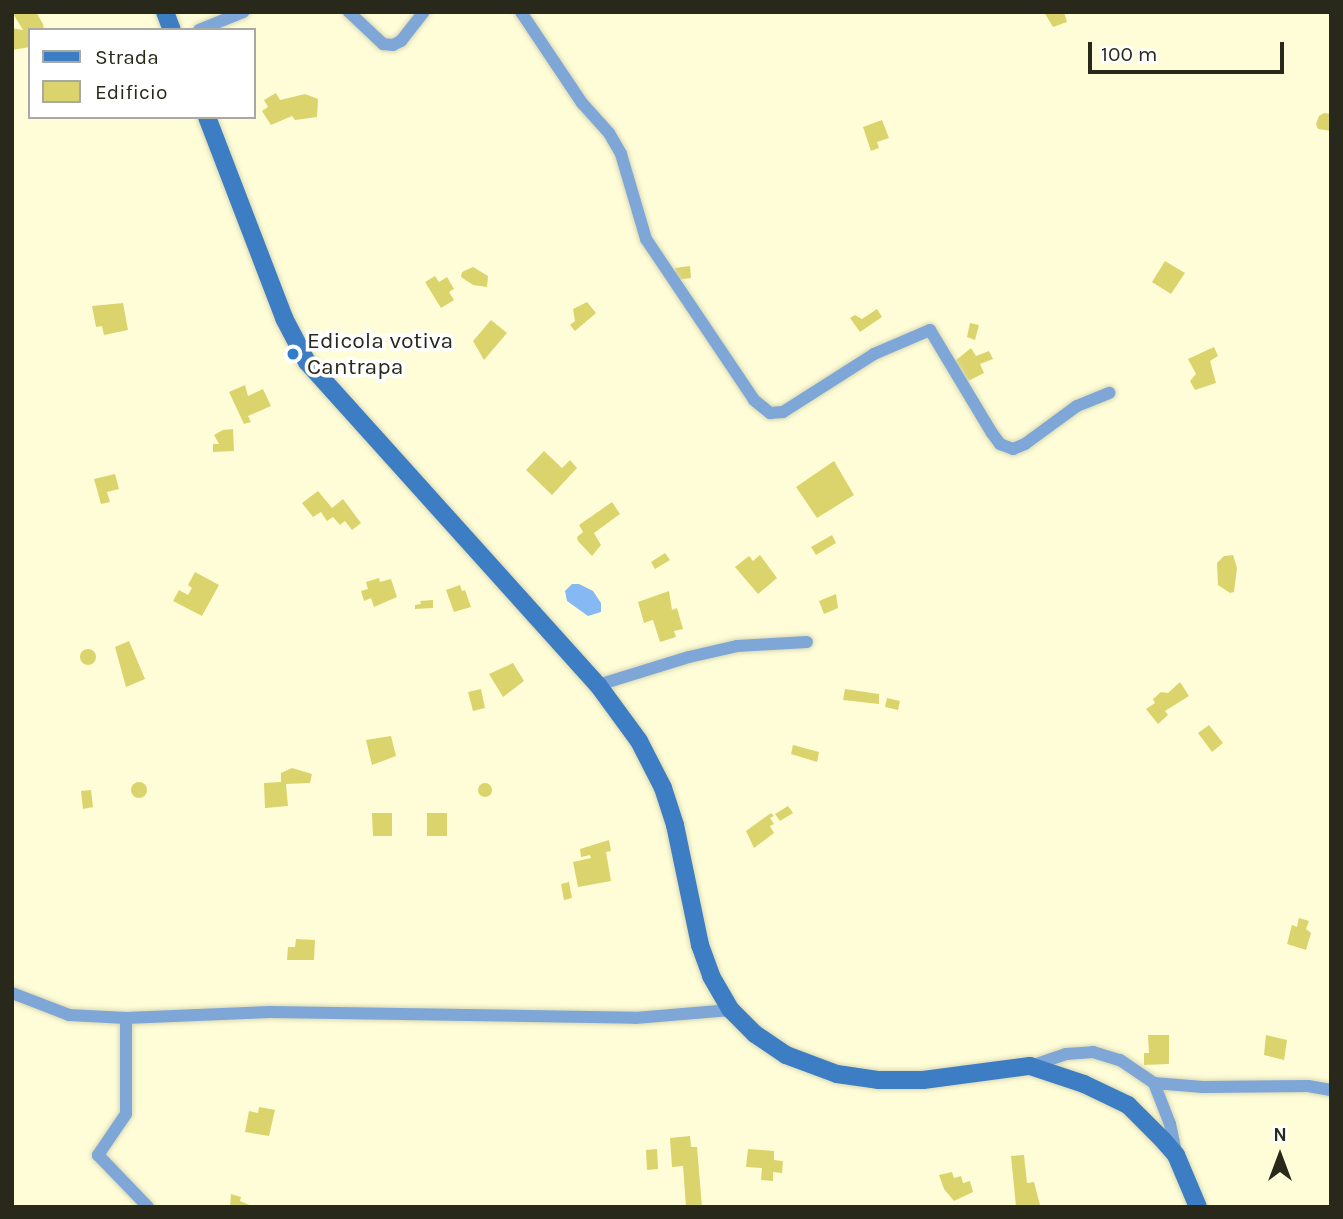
<!DOCTYPE html>
<html>
<head>
<meta charset="utf-8">
<style>
	body { margin:0 }
	#map { position:relative; width:1343px; height:1219px; overflow:hidden; background:#fefdd7; font-family:Karla,sans-serif }
	div>[style] { position:absolute }
	[style*='--x'] { left:calc(var(--x)*1px); top:calc(var(--y)*1px); width:calc(var(--w)*1px); rotate:calc(var(--a)*1deg) }
	.water>* { inset:0; background:#86b9f4 }
	.building>* { inset:0; background:#dbd46d }
	.round { border-radius:50% }
	.roads { filter:drop-shadow(0 0 2px #d8d7b5) drop-shadow(0 0 2px #d8d7b5) }
	.street>* { height:12px; margin:-6px; padding:0 6px; transform-origin:6px; border-radius:6px; background:#7ea7d7 }
	.secondary>* { height:18px; margin:-9px; padding:0 9px; transform-origin:9px; border-radius:9px; background:#3d7dc3 }
	.dots>* { width:19px; height:19px; translate:-50% -50%; box-sizing:border-box; border:4px solid #fff; border-radius:50% }
	span { translate:-50% -50%; white-space:nowrap; text-align:center; line-height:1.15; -webkit-text-stroke:7px #fff; paint-order:stroke }
	.poi-label { font-size:23px; color:#29291b }
	.left { translate:0 -50%; text-align:left }
	.frame { position:absolute; inset:0; border:14px solid #29291b; pointer-events:none }
	.legend { position:absolute; left:28px; top:28px; width:228px; height:91px; box-sizing:border-box; background:#fff; border:2px solid #a9a9a4; margin:0; padding:9px 12px; list-style:none; font-size:21px; color:#29291b }
	.legend li { display:flex; align-items:center; gap:14px; height:35px }
	.legend b { width:35px; border:2px solid #a9a9a4 }
	.north { position:absolute; left:1245px; top:1121px; width:70px; height:70px; -webkit-text-stroke:5px #fff; paint-order:stroke; rotate:0deg; font-size:19px; font-weight:700; line-height:28px; text-align:center; color:#29291b }
	.north::after { content:''; display:block; margin:auto; width:24px; height:32px; background:#29291b; clip-path:polygon(50% 0,100% 100%,50% 72%,0 100%) }
	.scale { position:absolute; left:1088px; top:42px; width:196px; height:32px; box-sizing:border-box; border:4px solid #29291b; border-top:0; padding-left:9px; font-size:21px; line-height:24px; white-space:nowrap; color:#29291b; -webkit-text-stroke:5px #fff; paint-order:stroke }
</style>
</head>
<body>
<div id="map">
	<div class="water">
		<div style="clip-path:polygon(572px 584px,579px 584px,593px 591px,601px 603px,601px 612px,588px 616px,567px 601px,565px 591px)"></div>
	</div>
	<div class="building">
		<div style="clip-path:polygon(12px 12px,36px 12px,43px 24px,44px 30px,30px 30px,30px 47px,12px 50px,12px 28px,23px 30px)"></div>
		<div style="clip-path:polygon(1044px 12px,1064px 12px,1067px 22px,1053px 27px)"></div>
		<div style="clip-path:polygon(276px 93px,280px 100px,305px 94px,318px 99px,317px 117px,295px 120px,292px 116px,271px 125px,262px 111px,268px 107px,264px 100px)"></div>
		<div style="clip-path:polygon(1324px 113px,1331px 114px,1331px 131px,1318px 129px,1316px 124px,1319px 116px)"></div>
		<div style="clip-path:polygon(882px 120px,889px 138px,877px 142px,879px 148px,871px 151px,863px 127px)"></div>
		<div style="clip-path:polygon(1165px 261px,1185px 273px,1171px 294px,1152px 282px)"></div>
		<div style="clip-path:polygon(690px 266px,691px 278px,677px 280px,675px 268px)"></div>
		<div style="clip-path:polygon(473px 267px,488px 276px,487px 287px,473px 285px,461px 277px,462px 272px)"></div>
		<div style="clip-path:polygon(435px 276px,439px 282px,447px 277px,454px 289px,449px 292px,454px 300px,441px 308px,425px 282px)"></div>
		<div style="clip-path:polygon(587px 302px,596px 313px,575px 331px,570px 325px,575px 321px,573px 309px)"></div>
		<div style="clip-path:polygon(123px 303px,128px 330px,104px 335px,102px 326px,96px 327px,92px 306px)"></div>
		<div style="clip-path:polygon(877px 309px,882px 317px,860px 332px,850px 318px,855px 315px,862px 319px)"></div>
		<div style="clip-path:polygon(491px 320px,507px 333px,484px 360px,473px 341px)"></div>
		<div style="clip-path:polygon(970px 323px,979px 325px,975px 340px,967px 337px)"></div>
		<div style="clip-path:polygon(1214px 347px,1218px 356px,1210px 361px,1216px 383px,1195px 390px,1190px 381px,1196px 374px,1188px 359px)"></div>
		<div style="clip-path:polygon(971px 348px,976px 356px,989px 351px,993px 359px,980px 364px,984px 373px,966px 382px,955px 361px)"></div>
		<div style="clip-path:polygon(245px 385px,248px 396px,263px 389px,271px 406px,248px 416px,251px 422px,244px 424px,229px 392px)"></div>
		<div style="clip-path:polygon(233px 429px,234px 451px,213px 452px,213px 444px,219px 444px,214px 435px,223px 430px)"></div>
		<div style="clip-path:polygon(544px 451px,562px 468px,570px 460px,577px 468px,552px 495px,526px 470px)"></div>
		<div style="clip-path:polygon(834px 461px,854px 495px,817px 518px,796px 487px)"></div>
		<div style="clip-path:polygon(115px 474px,119px 489px,107px 492px,110px 502px,101px 504px,94px 479px)"></div>
		<div style="clip-path:polygon(318px 491px,332px 508px,343px 499px,361px 523px,352px 530px,345px 521px,340px 525px,333px 517px,327px 521px,321px 512px,313px 517px,302px 503px)"></div>
		<div style="clip-path:polygon(612px 502px,620px 514px,594px 533px,601px 545px,592px 556px,578px 541px,577px 537px,583px 532px,579px 525px)"></div>
		<div style="clip-path:polygon(832px 535px,836px 543px,816px 555px,811px 547px)"></div>
		<div style="clip-path:polygon(665px 553px,670px 560px,655px 569px,651px 562px)"></div>
		<div style="clip-path:polygon(760px 555px,777px 578px,758px 594px,735px 567px,749px 556px,753px 561px)"></div>
		<div style="clip-path:polygon(1233px 555px,1237px 568px,1234px 592px,1230px 593px,1218px 585px,1217px 563px,1224px 556px)"></div>
		<div style="clip-path:polygon(195px 572px,219px 585px,202px 616px,173px 601px,179px 590px,188px 595px,192px 588px,188px 585px)"></div>
		<div style="clip-path:polygon(379px 578px,380px 582px,391px 579px,397px 597px,374px 607px,371px 598px,364px 601px,361px 591px,368px 589px,366px 582px)"></div>
		<div style="clip-path:polygon(460px 585px,462px 591px,465px 590px,471px 607px,454px 612px,446px 590px)"></div>
		<div style="clip-path:polygon(669px 591px,672px 610px,677px 608px,683px 629px,674px 631px,676px 637px,660px 642px,653px 620px,644px 623px,638px 602px)"></div>
		<div style="clip-path:polygon(836px 594px,838px 608px,824px 614px,819px 601px)"></div>
		<div style="clip-path:polygon(433px 600px,433px 608px,415px 609px,415px 605px,421px 604px,420px 601px)"></div>
		<div style="clip-path:polygon(129px 641px,145px 679px,126px 687px,115px 647px)"></div>
		<div class="round" style="left:80px;top:649px;width:16px;height:16px"></div>
		<div style="clip-path:polygon(513px 663px,524px 681px,503px 697px,489px 674px)"></div>
		<div style="clip-path:polygon(1180px 682px,1189px 696px,1165px 711px,1168px 715px,1158px 724px,1146px 709px,1155px 703px,1153px 699px,1161px 692px,1168px 693px)"></div>
		<div style="clip-path:polygon(481px 689px,485px 708px,473px 711px,468px 692px)"></div>
		<div style="clip-path:polygon(845px 689px,879px 694px,879px 704px,843px 700px)"></div>
		<div style="clip-path:polygon(887px 698px,900px 701px,898px 710px,885px 707px)"></div>
		<div style="clip-path:polygon(1209px 725px,1223px 743px,1212px 752px,1198px 733px)"></div>
		<div style="clip-path:polygon(391px 736px,396px 756px,372px 765px,366px 740px)"></div>
		<div style="clip-path:polygon(793px 745px,819px 752px,817px 762px,791px 754px)"></div>
		<div style="clip-path:polygon(292px 768px,312px 774px,310px 783px,286px 784px,288px 806px,265px 808px,264px 783px,281px 782px,281px 773px)"></div>
		<div class="round" style="left:131px;top:782px;width:16px;height:16px"></div>
		<div class="round" style="left:478px;top:783px;width:14px;height:14px"></div>
		<div style="clip-path:polygon(91px 790px,93px 807px,83px 809px,81px 791px)"></div>
		<div style="clip-path:polygon(788px 806px,793px 813px,780px 821px,775px 814px)"></div>
		<div style="clip-path:polygon(372px 813px,392px 813px,392px 836px,373px 836px)"></div>
		<div style="clip-path:polygon(427px 813px,447px 813px,447px 836px,427px 836px)"></div>
		<div style="clip-path:polygon(771px 813px,774px 816px,770px 818px,774px 824px,770px 826px,774px 833px,754px 848px,746px 831px)"></div>
		<div style="clip-path:polygon(609px 840px,611px 851px,606px 852px,611px 881px,578px 887px,573px 862px,591px 858px,590px 855px,581px 857px,580px 849px)"></div>
		<div style="clip-path:polygon(569px 882px,572px 898px,564px 900px,561px 884px)"></div>
		<div style="clip-path:polygon(1299px 918px,1309px 921px,1306px 929px,1311px 933px,1306px 950px,1287px 944px,1292px 925px,1297px 927px)"></div>
		<div style="clip-path:polygon(296px 939px,315px 940px,314px 960px,287px 960px,288px 947px,295px 947px)"></div>
		<div style="clip-path:polygon(1148px 1035px,1169px 1035px,1169px 1064px,1144px 1065px,1144px 1053px,1149px 1053px)"></div>
		<div style="clip-path:polygon(1266px 1035px,1287px 1040px,1284px 1060px,1264px 1055px)"></div>
		<div style="clip-path:polygon(259px 1107px,275px 1110px,269px 1136px,245px 1132px,249px 1111px,258px 1113px)"></div>
		<div style="clip-path:polygon(690px 1136px,691px 1147px,697px 1147px,702px 1207px,686px 1207px,683px 1166px,672px 1167px,670px 1138px)"></div>
		<div style="clip-path:polygon(657px 1149px,658px 1169px,647px 1170px,646px 1150px)"></div>
		<div style="clip-path:polygon(748px 1149px,774px 1151px,774px 1160px,783px 1161px,782px 1173px,773px 1172px,773px 1181px,761px 1180px,762px 1168px,746px 1167px)"></div>
		<div style="clip-path:polygon(1024px 1155px,1027px 1183px,1034px 1182px,1040px 1205px,1016px 1207px,1011px 1156px)"></div>
		<div style="clip-path:polygon(952px 1172px,954px 1178px,961px 1176px,963px 1183px,970px 1181px,973px 1192px,954px 1201px,944px 1189px,939px 1175px)"></div>
		<div style="clip-path:polygon(231px 1194px,241px 1197px,240px 1201px,254px 1207px,230px 1207px)"></div>
	</div>
	<div class="roads">
		<div class="street">
			<div style="--x:349;--y:12;--w:47;--a:43.3"></div>
			<div style="--x:383;--y:44;--w:10;--a:6"></div>
			<div style="--x:393;--y:45;--w:9;--a:-27"></div>
			<div style="--x:401;--y:41;--w:37;--a:-52"></div>
			<div style="--x:521;--y:12;--w:110;--a:56.2"></div>
			<div style="--x:582;--y:103;--w:40;--a:48"></div>
			<div style="--x:609;--y:133;--w:24;--a:60"></div>
			<div style="--x:621;--y:154;--w:89;--a:73.6"></div>
			<div style="--x:646;--y:239;--w:194;--a:56.1"></div>
			<div style="--x:754;--y:400;--w:21;--a:39"></div>
			<div style="--x:770;--y:413;--w:13;--a:-4"></div>
			<div style="--x:783;--y:412;--w:108;--a:-32.5"></div>
			<div style="--x:874;--y:354;--w:61;--a:-23.2"></div>
			<div style="--x:930;--y:330;--w:120;--a:59"></div>
			<div style="--x:992;--y:433;--w:14;--a:54"></div>
			<div style="--x:1000;--y:444;--w:14;--a:21"></div>
			<div style="--x:1013;--y:449;--w:13;--a:-23"></div>
			<div style="--x:1025;--y:444;--w:64;--a:-36.2"></div>
			<div style="--x:1077;--y:406;--w:35;--a:-22"></div>
			<div style="--x:199;--y:30;--w:48;--a:-22.2"></div>
			<div style="--x:598;--y:685;--w:95;--a:-17.1"></div>
			<div style="--x:689;--y:657;--w:49;--a:-12.9"></div>
			<div style="--x:737;--y:646;--w:70;--a:-3.3"></div>
			<div style="--x:12;--y:993;--w:61;--a:21.1"></div>
			<div style="--x:69;--y:1015;--w:57;--a:3"></div>
			<div style="--x:126;--y:1018;--w:144;--a:-2.4"></div>
			<div style="--x:270;--y:1012;--w:365;--a:0.9"></div>
			<div style="--x:635;--y:1018;--w:96;--a:-4.8"></div>
			<div style="--x:126;--y:1018;--w:96;--a:90"></div>
			<div style="--x:126;--y:1114;--w:50;--a:124.3"></div>
			<div style="--x:98;--y:1155;--w:72;--a:46.1"></div>
			<div style="--x:1031;--y:1066;--w:37;--a:-19"></div>
			<div style="--x:1066;--y:1054;--w:27;--a:-4"></div>
			<div style="--x:1093;--y:1052;--w:28;--a:17"></div>
			<div style="--x:1120;--y:1060;--w:41;--a:34.1"></div>
			<div style="--x:1154;--y:1083;--w:49;--a:4.7"></div>
			<div style="--x:1203;--y:1087;--w:105;--a:-0.5"></div>
			<div style="--x:1308;--y:1086;--w:23;--a:10"></div>
			<div style="--x:1154;--y:1083;--w:44;--a:68.7"></div>
			<div style="--x:1170;--y:1124;--w:30;--a:78"></div>
		</div>
		<div class="secondary">
			<div style="--x:165;--y:12;--w:19;--a:69"></div>
			<div style="--x:207;--y:117;--w:215;--a:69"></div>
			<div style="--x:284;--y:318;--w:50;--a:62.4"></div>
			<div style="--x:307;--y:362;--w:435;--a:48"></div>
			<div style="--x:598;--y:685;--w:69;--a:53.8"></div>
			<div style="--x:639;--y:741;--w:53;--a:62.9"></div>
			<div style="--x:663;--y:788;--w:39;--a:72"></div>
			<div style="--x:675;--y:825;--w:123;--a:78.2"></div>
			<div style="--x:700;--y:945;--w:33;--a:70"></div>
			<div style="--x:711;--y:976;--w:39;--a:60"></div>
			<div style="--x:731;--y:1010;--w:34;--a:45"></div>
			<div style="--x:755;--y:1034;--w:37;--a:34"></div>
			<div style="--x:786;--y:1055;--w:54;--a:20.4"></div>
			<div style="--x:837;--y:1074;--w:41;--a:8.3"></div>
			<div style="--x:878;--y:1080;--w:45;--a:0"></div>
			<div style="--x:923;--y:1080;--w:108;--a:-7.5"></div>
			<div style="--x:1030;--y:1066;--w:57;--a:18.4"></div>
			<div style="--x:1084;--y:1084;--w:49;--a:25.5"></div>
			<div style="--x:1128;--y:1105;--w:49;--a:45"></div>
			<div style="--x:1163;--y:1140;--w:20;--a:49"></div>
			<div style="--x:1176;--y:1155;--w:56;--a:67.1"></div>
		</div>
	</div>
	<div class="dots">
		<div style="left:293px;top:354px;background:#2f7ccc"></div>
	</div>
	<div class="poi-label">
		<span class="left" style="left:307px;top:354px">Edicola votiva<br>Cantrapa</span>
	</div>
	<div class="frame"></div>
	<ul class="legend">
	<li><b style="height:9px;background:#3d7dc3"></b>Strada</li>
	<li><b style="height:19px;background:#dbd46d"></b>Edificio</li>
	</ul>
	<div class="north">N</div>
	<div class="scale">100 m</div>
</div>
</body>
</html>
